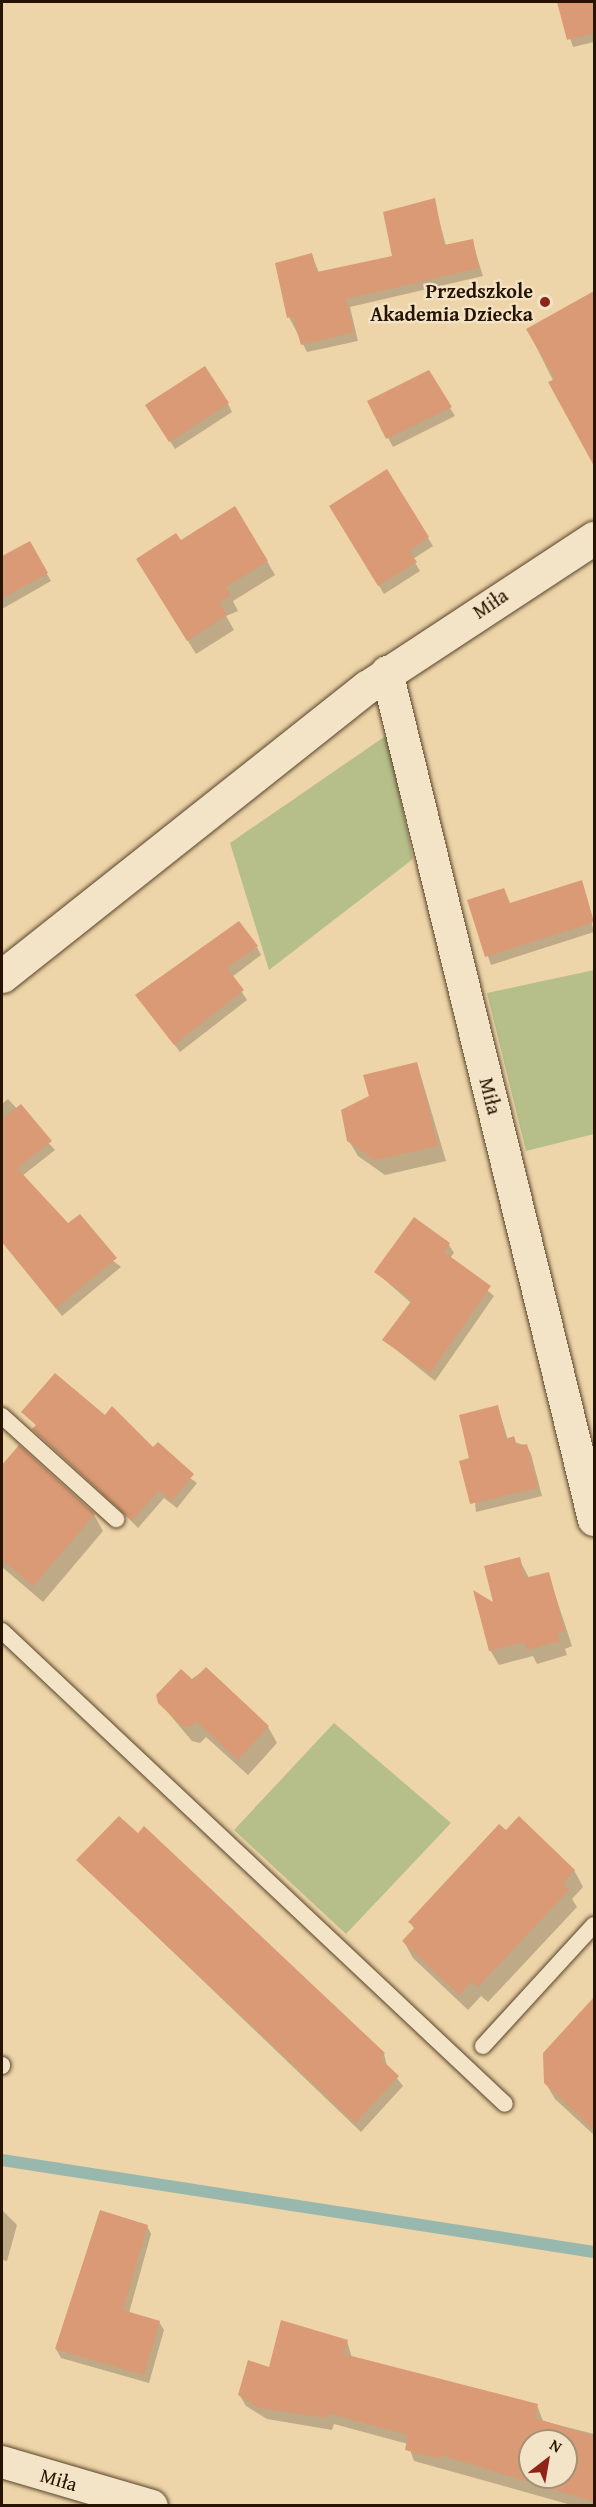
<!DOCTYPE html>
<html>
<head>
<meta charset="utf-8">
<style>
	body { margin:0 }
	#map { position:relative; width:596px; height:2507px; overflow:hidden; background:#eed5a9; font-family:"Gentium Book Plus",serif }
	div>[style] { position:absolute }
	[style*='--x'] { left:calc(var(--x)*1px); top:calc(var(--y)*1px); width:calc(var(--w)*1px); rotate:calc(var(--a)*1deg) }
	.green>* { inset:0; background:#b6be8a }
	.shadow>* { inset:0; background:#0003 }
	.stream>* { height:12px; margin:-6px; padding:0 6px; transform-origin:6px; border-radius:6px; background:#99b8ad }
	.building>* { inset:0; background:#da9a75 }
	.roads { filter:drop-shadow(0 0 2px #58442a) drop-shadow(0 0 2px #58442a) }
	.lane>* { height:16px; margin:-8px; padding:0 8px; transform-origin:8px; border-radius:8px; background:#f4e4c7 }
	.street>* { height:32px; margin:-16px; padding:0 16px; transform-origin:16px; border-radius:16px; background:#f4e4c7 }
	.secondary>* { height:33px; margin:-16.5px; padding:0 16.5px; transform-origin:16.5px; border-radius:16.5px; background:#f4e4c7 }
	.dots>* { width:16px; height:16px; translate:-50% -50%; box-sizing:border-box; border:3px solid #f4e4c7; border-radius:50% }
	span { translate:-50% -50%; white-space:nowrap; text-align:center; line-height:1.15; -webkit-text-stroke:4.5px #f4e4c7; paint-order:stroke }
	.poi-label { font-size:20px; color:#261400; font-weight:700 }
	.right { translate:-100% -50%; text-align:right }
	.street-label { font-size:20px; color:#261400 }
	.frame { position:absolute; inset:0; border:3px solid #261400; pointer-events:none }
	.north { position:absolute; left:518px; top:2429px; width:60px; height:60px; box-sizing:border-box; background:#f4e4c7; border:2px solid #a29177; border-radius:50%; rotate:31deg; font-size:16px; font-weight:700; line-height:24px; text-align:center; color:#261400 }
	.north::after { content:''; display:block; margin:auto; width:21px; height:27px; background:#8f2418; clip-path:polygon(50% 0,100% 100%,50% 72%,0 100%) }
</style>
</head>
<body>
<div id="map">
	<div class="green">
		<div style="clip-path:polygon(387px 735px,413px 859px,269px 970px,230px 843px)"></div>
		<div style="clip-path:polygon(594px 970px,594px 1134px,526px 1151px,487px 993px)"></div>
		<div style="clip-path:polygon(334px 1723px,451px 1823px,346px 1934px,234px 1830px)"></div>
	</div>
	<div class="shadow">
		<div style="clip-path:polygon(558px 2px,594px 2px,594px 42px,573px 47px)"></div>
		<div style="clip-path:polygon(434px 200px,446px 246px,472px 241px,483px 276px,350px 307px,358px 341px,307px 352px,289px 317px,312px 255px,319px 273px,393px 257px)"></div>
		<div style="clip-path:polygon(594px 293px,594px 437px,584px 443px,528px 330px)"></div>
		<div style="clip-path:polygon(428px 372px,455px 416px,393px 447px,369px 402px)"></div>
		<div style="clip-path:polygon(228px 404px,232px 412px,175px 449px,152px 413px)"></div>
		<div style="clip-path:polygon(386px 471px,433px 546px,413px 559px,420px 571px,384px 594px,331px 506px)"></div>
		<div style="clip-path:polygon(180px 542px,267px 561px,275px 575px,233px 601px,238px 611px,226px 616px,234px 630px,196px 654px,146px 573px)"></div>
		<div style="clip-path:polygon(29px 543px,51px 581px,2px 609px,2px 557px)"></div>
		<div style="clip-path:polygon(581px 882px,594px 932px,491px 965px,469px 901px,510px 904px)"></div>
		<div style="clip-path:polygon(257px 947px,261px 955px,232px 977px,247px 1000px,180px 1052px,142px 1003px)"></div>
		<div style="clip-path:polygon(417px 1063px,446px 1161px,385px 1175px,358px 1156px,349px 1141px,370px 1097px)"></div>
		<div style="clip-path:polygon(8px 1099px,55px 1150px,22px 1176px,68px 1225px,121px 1267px,62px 1316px,2px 1242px,2px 1104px)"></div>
		<div style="clip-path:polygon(414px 1219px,449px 1245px,454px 1253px,450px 1258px,494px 1296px,435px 1381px,384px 1340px,411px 1303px,376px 1272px)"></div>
		<div style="clip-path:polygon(498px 1407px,508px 1440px,527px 1446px,531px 1454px,542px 1496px,476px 1512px,471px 1459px)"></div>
		<div style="clip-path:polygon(23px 1412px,105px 1417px,197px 1483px,177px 1508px,164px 1498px,138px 1528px)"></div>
		<div style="clip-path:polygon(19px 1447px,94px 1515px,103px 1531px,43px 1602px,2px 1567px,2px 1467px)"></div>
		<div style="clip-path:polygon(519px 1559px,529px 1578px,548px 1573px,572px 1646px,565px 1649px,567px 1655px,537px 1664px,533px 1656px,499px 1665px,490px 1650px)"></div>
		<div style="clip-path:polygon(206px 1669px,268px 1727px,277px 1743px,248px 1775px,206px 1737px,200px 1743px,192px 1741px,159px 1702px)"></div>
		<div style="clip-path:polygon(78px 1861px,384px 2054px,387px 2066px,403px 2086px,361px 2132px)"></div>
		<div style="clip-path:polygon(574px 1870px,583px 1887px,572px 1899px,577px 1907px,488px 2002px,481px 1996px,468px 2010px,413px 1958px,404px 1942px,415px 1930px,410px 1922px)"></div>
		<div style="clip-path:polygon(594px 2000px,594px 2135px,555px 2099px,545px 2082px,545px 2053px)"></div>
		<div style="clip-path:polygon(2px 2210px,17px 2225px,7px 2261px,2px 2260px)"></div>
		<div style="clip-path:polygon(147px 2226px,151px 2234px,129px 2313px,159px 2322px,164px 2330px,149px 2383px,61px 2358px,56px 2349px)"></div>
		<div style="clip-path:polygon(evenodd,347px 2341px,352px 2358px,537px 2405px,543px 2421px,594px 2434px,594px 2506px,575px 2506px,414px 2461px,408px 2444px,334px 2424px,332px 2430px,267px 2419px,246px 2406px,239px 2394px,270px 2369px,347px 2341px,530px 2441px,566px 2441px,566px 2477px,530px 2477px,530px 2441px)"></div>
	</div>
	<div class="stream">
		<div style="--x:2;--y:2160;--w:599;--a:8.83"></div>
	</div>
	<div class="building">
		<div style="clip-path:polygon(557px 2px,594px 2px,594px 33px,567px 40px)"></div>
		<div style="clip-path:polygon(435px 198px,444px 245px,473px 239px,479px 268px,346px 299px,354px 332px,301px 345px,293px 317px,287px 318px,275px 263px,312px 253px,317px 272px,392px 256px,383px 212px)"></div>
		<div style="clip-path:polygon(594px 291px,594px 466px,548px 382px,555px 379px,526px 329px)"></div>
		<div style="clip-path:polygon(205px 366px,229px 403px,169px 442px,145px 405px)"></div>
		<div style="clip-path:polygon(429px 370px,452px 407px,386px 439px,367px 401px)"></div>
		<div style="clip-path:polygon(387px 469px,429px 537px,409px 551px,417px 562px,378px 586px,329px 506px)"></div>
		<div style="clip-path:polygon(235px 506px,268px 561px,226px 587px,231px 596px,219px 602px,227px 615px,187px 641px,136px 559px,176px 533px,181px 540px)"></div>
		<div style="clip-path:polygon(30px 541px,48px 573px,2px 598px,2px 556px)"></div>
		<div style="clip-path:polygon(582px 880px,594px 922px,485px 957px,467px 900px,504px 888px,510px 903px)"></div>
		<div style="clip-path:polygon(239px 921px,258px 946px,227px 968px,244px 990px,174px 1045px,135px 995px)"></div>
		<div style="clip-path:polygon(417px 1062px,438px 1146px,375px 1160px,347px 1141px,341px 1110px,369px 1096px,363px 1075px)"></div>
		<div style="clip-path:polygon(21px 1104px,52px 1141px,17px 1168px,68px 1223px,80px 1214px,117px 1258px,56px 1308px,2px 1242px,2px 1119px)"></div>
		<div style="clip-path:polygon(414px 1217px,450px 1243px,444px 1252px,491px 1286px,430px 1373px,382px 1340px,412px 1300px,374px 1272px)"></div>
		<div style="clip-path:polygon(55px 1373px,105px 1415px,112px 1406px,153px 1447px,158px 1442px,194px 1474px,172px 1501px,159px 1490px,132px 1521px,32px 1429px,36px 1425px,21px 1412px)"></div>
		<div style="clip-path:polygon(498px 1405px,506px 1439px,514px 1436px,517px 1446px,527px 1444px,538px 1488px,470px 1504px,459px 1461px,469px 1458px,459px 1415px)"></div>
		<div style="clip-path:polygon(19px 1445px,95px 1514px,33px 1586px,2px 1560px,2px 1465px)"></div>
		<div style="clip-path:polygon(520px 1557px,525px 1578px,549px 1572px,565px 1631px,557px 1634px,560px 1641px,527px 1650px,524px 1642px,489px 1651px,473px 1590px,493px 1602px,484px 1566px)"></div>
		<div style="clip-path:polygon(206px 1667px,269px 1726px,238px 1760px,196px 1721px,190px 1727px,181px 1725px,158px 1703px,156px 1695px,181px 1669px,193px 1680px)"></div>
		<div style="clip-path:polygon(119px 1816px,138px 1833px,144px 1826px,385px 2053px,380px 2058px,399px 2076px,355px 2123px,76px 1860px)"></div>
		<div style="clip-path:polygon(519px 1816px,575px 1870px,563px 1883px,569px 1890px,478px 1987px,472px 1981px,459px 1995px,402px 1941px,415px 1927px,408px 1922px,499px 1824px,506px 1830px)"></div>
		<div style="clip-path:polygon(594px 1997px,594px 2130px,544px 2083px,543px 2053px)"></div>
		<div style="clip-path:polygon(100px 2210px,148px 2225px,123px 2310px,160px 2321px,144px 2375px,55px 2349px)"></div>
		<div style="clip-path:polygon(evenodd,281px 2320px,348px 2340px,344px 2354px,538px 2404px,535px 2418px,594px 2436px,594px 2502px,441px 2455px,440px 2459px,405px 2450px,408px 2435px,327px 2413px,326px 2418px,259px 2408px,238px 2395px,248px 2360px,269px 2367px,281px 2320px,530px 2441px,566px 2441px,566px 2477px,530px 2477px,530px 2441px)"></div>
	</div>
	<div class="roads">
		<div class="lane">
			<div style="--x:2;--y:1416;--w:154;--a:42.1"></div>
			<div style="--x:2;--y:1631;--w:690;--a:43.24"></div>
			<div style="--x:483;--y:2046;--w:164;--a:-47.5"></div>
			<div style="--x:2;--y:2065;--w:1;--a:90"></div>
		</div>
		<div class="street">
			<div style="--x:387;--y:672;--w:873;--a:76.28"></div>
			<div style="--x:2;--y:2462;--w:156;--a:16.3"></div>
		</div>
		<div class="secondary">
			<div style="--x:2;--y:976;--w:466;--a:-38.4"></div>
			<div style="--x:367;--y:687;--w:272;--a:-33.3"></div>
		</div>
	</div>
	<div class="dots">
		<div style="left:545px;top:302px;background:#8f2418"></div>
	</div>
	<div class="poi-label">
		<span class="right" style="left:533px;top:302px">Przedszkole<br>Akademia Dziecka</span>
	</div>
	<div class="street-label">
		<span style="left:490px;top:603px;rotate:-34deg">Miła</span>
		<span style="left:491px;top:1096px;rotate:76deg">Miła</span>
		<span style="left:59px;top:2479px;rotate:16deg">Miła</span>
	</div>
	<div class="frame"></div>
	<div class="north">N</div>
</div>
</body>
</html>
